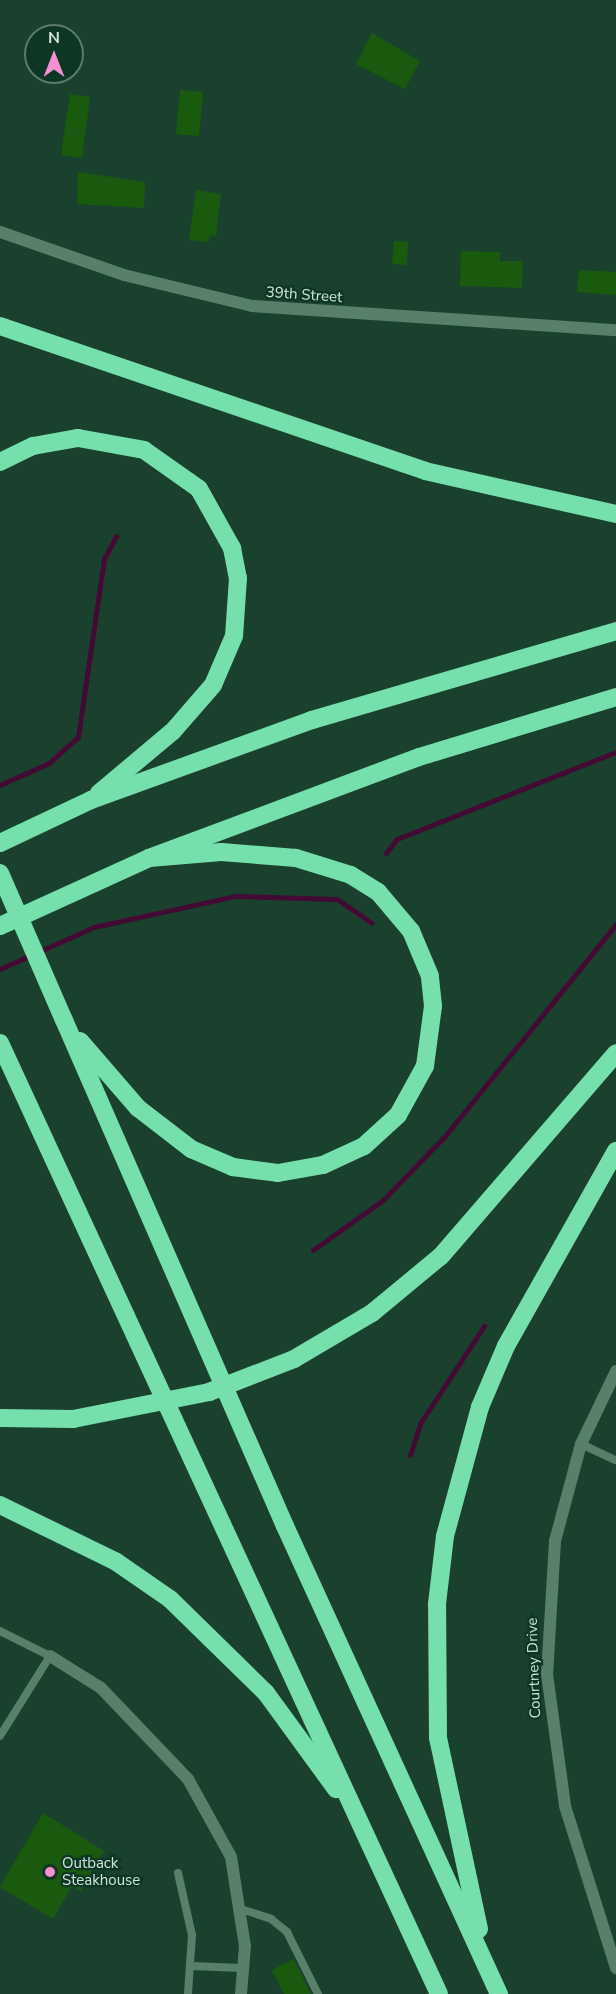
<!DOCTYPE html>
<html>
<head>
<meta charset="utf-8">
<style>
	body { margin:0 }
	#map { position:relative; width:616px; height:1994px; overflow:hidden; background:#19412e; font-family:"Nunito Sans",sans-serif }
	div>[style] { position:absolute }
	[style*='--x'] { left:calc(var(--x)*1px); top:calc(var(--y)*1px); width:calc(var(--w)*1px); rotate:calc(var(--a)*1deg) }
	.stream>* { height:5px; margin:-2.5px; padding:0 2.5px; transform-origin:2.5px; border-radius:2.5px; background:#430b34 }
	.building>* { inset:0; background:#1a5a0f }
	.lane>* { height:8px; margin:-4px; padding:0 4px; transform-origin:4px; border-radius:4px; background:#577f6a }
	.street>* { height:12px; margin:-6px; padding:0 6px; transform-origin:6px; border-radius:6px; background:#577f6a }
	.highway>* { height:18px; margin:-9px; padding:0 9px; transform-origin:9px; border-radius:9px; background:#76e0ad }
	.highway-bridge>* { height:18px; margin:-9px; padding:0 9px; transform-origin:9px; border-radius:9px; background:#76e0ad }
	.dots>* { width:16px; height:16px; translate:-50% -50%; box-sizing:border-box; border:3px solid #0d3625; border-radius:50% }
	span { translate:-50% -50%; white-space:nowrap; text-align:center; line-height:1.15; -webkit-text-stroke:4.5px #0d3625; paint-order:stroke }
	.street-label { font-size:15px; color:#d1e6da }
	.poi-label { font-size:15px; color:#d1e6da }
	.left { translate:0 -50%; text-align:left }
	.north { position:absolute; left:24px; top:24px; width:60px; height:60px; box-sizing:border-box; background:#0d3625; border:2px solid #5b7c6d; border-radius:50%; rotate:0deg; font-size:16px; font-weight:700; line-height:24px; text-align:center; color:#d1e6da }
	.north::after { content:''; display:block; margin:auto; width:21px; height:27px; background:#f591d2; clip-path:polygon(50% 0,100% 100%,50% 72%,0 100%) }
</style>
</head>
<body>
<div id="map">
	<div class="stream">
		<div style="--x:0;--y:785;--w:54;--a:-24.2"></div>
		<div style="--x:49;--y:763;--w:39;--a:-42"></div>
		<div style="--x:78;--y:737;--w:180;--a:-81.7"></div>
		<div style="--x:104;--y:559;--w:26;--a:-62"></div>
		<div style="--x:386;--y:853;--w:18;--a:-52"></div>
		<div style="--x:397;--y:839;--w:236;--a:-21.7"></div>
		<div style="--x:0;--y:969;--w:103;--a:-24.1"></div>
		<div style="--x:94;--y:927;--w:144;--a:-12.4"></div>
		<div style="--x:235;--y:896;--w:102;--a:1.7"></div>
		<div style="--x:337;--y:899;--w:42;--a:34.4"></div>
		<div style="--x:313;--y:1250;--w:86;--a:-35.5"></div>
		<div style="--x:383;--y:1200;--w:89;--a:-45.9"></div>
		<div style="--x:445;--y:1136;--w:272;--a:-51.1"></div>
		<div style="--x:410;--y:1455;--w:35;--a:-72"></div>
		<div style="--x:421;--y:1422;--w:115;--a:-56.7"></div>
	</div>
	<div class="building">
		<div style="clip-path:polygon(372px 33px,420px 61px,405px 89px,356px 64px)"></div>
		<div style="clip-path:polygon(180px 90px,203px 92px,199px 136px,176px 134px)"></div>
		<div style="clip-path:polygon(70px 94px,90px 97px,82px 158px,61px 155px)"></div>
		<div style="clip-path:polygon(78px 172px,145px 182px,144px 208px,77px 204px)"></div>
		<div style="clip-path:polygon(196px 190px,221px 194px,216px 236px,210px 235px,209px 242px,189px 240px)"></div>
		<div style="clip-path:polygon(394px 241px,408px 242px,407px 265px,392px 264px)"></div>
		<div style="clip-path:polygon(461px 251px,500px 252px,500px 261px,523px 261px,522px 288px,460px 286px)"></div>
		<div style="clip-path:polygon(579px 270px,616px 272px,616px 295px,577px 292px)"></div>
		<div style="clip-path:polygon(43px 1813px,104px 1851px,81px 1891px,72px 1886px,53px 1919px,0 1887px)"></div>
		<div style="clip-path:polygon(294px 1959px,311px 1994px,284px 1994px,272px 1970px)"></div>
	</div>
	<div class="lane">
		<div style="--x:581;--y:1444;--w:38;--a:25"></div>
		<div style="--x:0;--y:1631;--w:56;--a:26.6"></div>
		<div style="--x:50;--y:1656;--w:94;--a:122"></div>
		<div style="--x:178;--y:1873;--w:64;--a:77.3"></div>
		<div style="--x:192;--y:1935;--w:59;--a:93.9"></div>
		<div style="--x:241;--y:1909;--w:32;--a:18"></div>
		<div style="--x:271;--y:1919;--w:21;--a:39"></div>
		<div style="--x:287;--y:1932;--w:69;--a:63.4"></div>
		<div style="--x:191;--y:1966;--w:52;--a:2.2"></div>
	</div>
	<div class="street">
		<div style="--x:0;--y:232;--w:131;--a:19.1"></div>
		<div style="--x:124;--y:275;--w:132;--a:13.6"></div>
		<div style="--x:252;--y:306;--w:365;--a:3.8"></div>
		<div style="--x:616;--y:1371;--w:81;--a:115.6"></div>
		<div style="--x:581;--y:1444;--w:100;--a:105"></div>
		<div style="--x:555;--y:1541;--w:133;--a:93.4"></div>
		<div style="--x:547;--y:1674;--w:133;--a:82.2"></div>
		<div style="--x:565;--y:1806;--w:170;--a:72.5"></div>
		<div style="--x:50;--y:1656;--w:60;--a:32.1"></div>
		<div style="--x:101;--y:1688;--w:126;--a:46.3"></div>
		<div style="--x:188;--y:1779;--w:89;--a:61.1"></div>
		<div style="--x:231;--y:1857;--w:90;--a:81.1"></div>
		<div style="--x:245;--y:1946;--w:48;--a:94.8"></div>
	</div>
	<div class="highway">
		<div style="--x:0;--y:326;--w:449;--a:18.8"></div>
		<div style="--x:425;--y:471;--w:196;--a:12.7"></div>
		<div style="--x:0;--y:462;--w:37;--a:-26"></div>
		<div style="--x:33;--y:446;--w:46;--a:-10.1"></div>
		<div style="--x:78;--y:438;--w:67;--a:10.3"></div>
		<div style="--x:144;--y:450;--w:67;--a:35.3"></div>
		<div style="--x:199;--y:489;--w:68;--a:60.8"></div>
		<div style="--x:232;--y:548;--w:31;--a:79"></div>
		<div style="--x:238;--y:578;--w:58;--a:93.9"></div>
		<div style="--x:234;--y:636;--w:53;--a:113.2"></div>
		<div style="--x:213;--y:685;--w:61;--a:131"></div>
		<div style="--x:173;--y:731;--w:97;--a:140"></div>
		<div style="--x:0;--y:843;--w:101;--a:-25.3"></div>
		<div style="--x:91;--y:800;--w:235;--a:-19.9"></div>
		<div style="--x:312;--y:720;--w:317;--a:-16.3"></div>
		<div style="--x:0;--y:926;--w:164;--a:-24.5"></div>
		<div style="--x:149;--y:858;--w:288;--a:-20.5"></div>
		<div style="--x:419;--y:757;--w:206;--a:-16.9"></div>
		<div style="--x:64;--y:1020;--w:552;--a:66.41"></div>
		<div style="--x:285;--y:1526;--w:515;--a:65.43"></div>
		<div style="--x:80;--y:1041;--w:89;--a:49.1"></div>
		<div style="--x:138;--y:1108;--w:67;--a:37.7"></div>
		<div style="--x:191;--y:1149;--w:46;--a:23.2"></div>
		<div style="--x:233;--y:1167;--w:45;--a:7.6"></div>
		<div style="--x:278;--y:1173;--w:46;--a:-10.1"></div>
		<div style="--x:323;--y:1165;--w:45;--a:-24.9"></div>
		<div style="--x:364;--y:1146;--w:46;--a:-42.4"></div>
		<div style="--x:398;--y:1115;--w:56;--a:-61.1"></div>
		<div style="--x:425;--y:1066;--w:61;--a:-82.4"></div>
		<div style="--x:433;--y:1006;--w:30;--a:-96"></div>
		<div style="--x:430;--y:976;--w:49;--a:-112.9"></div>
		<div style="--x:411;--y:931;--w:51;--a:-130.2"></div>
		<div style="--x:378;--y:892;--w:32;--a:-148"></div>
		<div style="--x:351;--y:875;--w:58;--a:-162.8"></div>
		<div style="--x:296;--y:858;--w:75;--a:-175.4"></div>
		<div style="--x:221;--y:852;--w:72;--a:175.2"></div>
		<div style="--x:0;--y:1043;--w:1047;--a:65.22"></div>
		<div style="--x:372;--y:1313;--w:89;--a:-39.6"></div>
		<div style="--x:441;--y:1256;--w:268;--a:-49.2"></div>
		<div style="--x:0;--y:1505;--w:128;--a:26"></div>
		<div style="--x:115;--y:1561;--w:67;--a:34.6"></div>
		<div style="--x:170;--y:1599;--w:134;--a:44.4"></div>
		<div style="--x:266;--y:1693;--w:119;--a:53.9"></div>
		<div style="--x:479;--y:1929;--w:195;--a:-102.1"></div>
		<div style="--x:438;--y:1738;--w:134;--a:-90.4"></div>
		<div style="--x:437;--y:1604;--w:68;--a:-83.3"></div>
		<div style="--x:445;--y:1536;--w:134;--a:-74.8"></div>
		<div style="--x:480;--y:1407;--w:66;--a:-66.9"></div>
		<div style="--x:506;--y:1346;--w:224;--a:-60.6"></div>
	</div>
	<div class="highway-bridge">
		<div style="--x:0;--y:873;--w:160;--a:66.5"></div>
		<div style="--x:0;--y:1418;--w:73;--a:0.8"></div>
		<div style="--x:73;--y:1419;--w:139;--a:-11.2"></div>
		<div style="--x:209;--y:1392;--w:91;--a:-21.2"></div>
		<div style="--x:294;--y:1359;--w:91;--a:-30.5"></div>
	</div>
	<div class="dots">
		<div style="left:50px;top:1872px;background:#f591d2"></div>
	</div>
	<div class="street-label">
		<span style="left:304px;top:295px;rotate:4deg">39th Street</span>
		<span style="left:534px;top:1668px;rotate:-92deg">Courtney Drive</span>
	</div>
	<div class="poi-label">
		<span class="left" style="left:62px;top:1872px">Outback<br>Steakhouse</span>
	</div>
	<div class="north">N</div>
</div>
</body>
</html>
